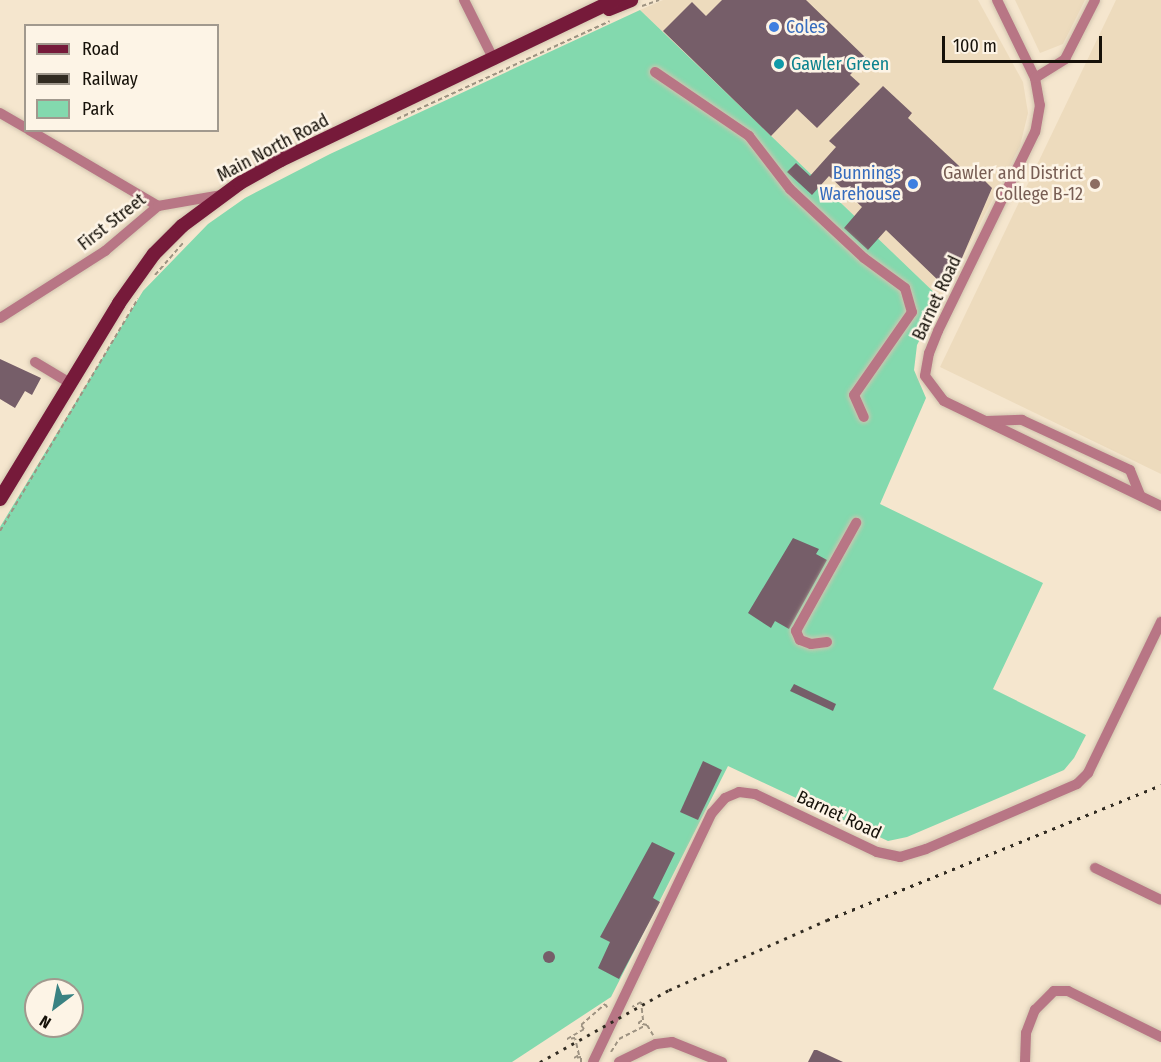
<!DOCTYPE html>
<html>
<head>
<meta charset="utf-8">
<style>
	body { margin:0 }
	#map { position:relative; width:1161px; height:1062px; overflow:hidden; background:#f5e6ce; font-family:"Fira Sans Condensed",sans-serif }
	div>[style] { position:absolute }
	[style*='--x'] { left:calc(var(--x)*1px); top:calc(var(--y)*1px); width:calc(var(--w)*1px); rotate:calc(var(--a)*1deg) }
	.built>* { inset:0; background:#eddbbd }
	.green>* { inset:0; background:#83d9ae }
	.building>* { inset:0; background:#765e69 }
	.round { border-radius:50% }
	.path>* { height:2px; margin-top:-1px; transform-origin:0; background:repeating-linear-gradient(90deg,#9e9382 0 4.5px,transparent 0 7.5px) }
	.roads { filter:drop-shadow(0 0 2px #d1c4ae) drop-shadow(0 0 2px #d1c4ae) }
	.minor>* { height:10px; margin:-5px; padding:0 5px; transform-origin:5px; border-radius:5px; background:#b87685 }
	.major>* { height:14px; margin:-7px; padding:0 7px; transform-origin:7px; border-radius:7px; background:#761a3a }
	.rail>* { height:3px; margin-top:-1.5px; transform-origin:0; background:repeating-linear-gradient(90deg,#312b21 0 3px,transparent 0 9px) }
	.dots>* { width:16px; height:16px; translate:-50% -50%; box-sizing:border-box; border:3px solid #fdf4e6; border-radius:50% }
	span { translate:-50% -50%; white-space:nowrap; text-align:center; line-height:1.15; -webkit-text-stroke:5px #fdf4e6; paint-order:stroke }
	.shop-label { font-size:18px; color:#366cbe }
	.left { translate:0 -50%; text-align:left }
	.right { translate:-100% -50%; text-align:right }
	.culture-label { font-size:18px; color:#0d838f }
	.street-label { font-size:18px; color:#161109 }
	.education-label { font-size:18px; color:#785e54 }
	.legend { position:absolute; left:24px; top:24px; width:195px; height:108px; box-sizing:border-box; background:#fdf4e6; border:2px solid #a1998e; margin:0; padding:8px 10px; list-style:none; font-size:18px; color:#161109 }
	.legend li { display:flex; align-items:center; gap:12px; height:30px }
	.legend b { width:30px; border:2px solid #a1998e }
	.north { position:absolute; left:24px; top:978px; width:60px; height:60px; box-sizing:border-box; background:#fdf4e6; border:2px solid #a1998e; border-radius:50%; rotate:212deg; font-size:16px; font-weight:700; line-height:24px; text-align:center; color:#161109 }
	.north::after { content:''; display:block; margin:auto; width:21px; height:27px; background:#3a8282; clip-path:polygon(50% 0,100% 100%,50% 72%,0 100%) }
	.scale { position:absolute; left:942px; top:36px; width:160px; height:27px; box-sizing:border-box; border:3px solid #161109; border-top:0; padding-left:8px; font-size:18px; line-height:21px; white-space:nowrap; color:#161109; -webkit-text-stroke:4px #fdf4e6; paint-order:stroke }
</style>
</head>
<body>
<div id="map">
	<div class="built">
		<div style="clip-path:polygon(663px 0,978px 0,1023px 82px,1028px 113px,1020px 146px,941px 299px,640px 10px)"></div>
		<div style="clip-path:polygon(1015px 0,1085px 0,1063px 44px,1040px 53px)"></div>
		<div style="clip-path:polygon(1116px 0,1161px 0,1161px 474px,940px 367px)"></div>
	</div>
	<div class="green">
		<div style="clip-path:polygon(evenodd,640px 10px,941px 299px,917px 345px,914px 370px,926px 398px,880px 504px,1043px 583px,993px 689px,1086px 735px,1074px 758px,1064px 770px,907px 837px,888px 841px,728px 766px,611px 997px,512px 1062px,0 1062px,0 527px,143px 291px,208px 224px,245px 198px,330px 154px,640px 10px,36px 990px,72px 990px,72px 1026px,36px 1026px,36px 990px)"></div>
	</div>
	<div class="building">
		<div style="clip-path:polygon(722px 0,806px 0,866px 58px,850px 75px,860px 84px,817px 128px,797px 109px,771px 136px,663px 31px,692px 2px,706px 16px)"></div>
		<div style="clip-path:polygon(883px 86px,912px 113px,908px 118px,974px 180px,979px 175px,992px 188px,956px 272px,942px 284px,886px 230px,868px 250px,844px 228px,862px 207px,829px 176px,812px 195px,787px 172px,796px 163px,810px 176px,836px 147px,829px 141px)"></div>
		<div style="clip-path:polygon(0 359px,41px 378px,32px 395px,25px 391px,15px 408px,0 399px)"></div>
		<div style="clip-path:polygon(793px 538px,819px 549px,816px 554px,827px 560px,789px 629px,775px 621px,771px 628px,748px 613px)"></div>
		<div style="clip-path:polygon(794px 684px,836px 704px,833px 711px,790px 691px)"></div>
		<div style="clip-path:polygon(703px 761px,722px 770px,698px 820px,680px 812px)"></div>
		<div style="clip-path:polygon(652px 842px,675px 853px,653px 898px,660px 902px,619px 979px,598px 968px,610px 942px,600px 937px)"></div>
		<div class="round" style="left:543px;top:951px;width:12px;height:12px"></div>
		<div style="clip-path:polygon(814px 1050px,817px 1050px,843px 1062px,808px 1062px)"></div>
	</div>
	<div class="path">
		<div style="--x:642;--y:6;--w:18;--a:-19"></div>
		<div style="--x:397;--y:119;--w:234;--a:-24.7"></div>
		<div style="--x:155;--y:275;--w:43;--a:-48.8"></div>
		<div style="--x:0;--y:531;--w:270;--a:-59.3"></div>
		<div style="--x:647;--y:1025;--w:12;--a:59"></div>
		<div style="--x:611;--y:1052;--w:15;--a:-58"></div>
		<div style="--x:619;--y:1039;--w:31;--a:-27"></div>
		<div style="--x:647;--y:1025;--w:9;--a:-167"></div>
		<div style="--x:638;--y:1023;--w:6;--a:-31"></div>
		<div style="--x:643;--y:1020;--w:18;--a:-96"></div>
		<div style="--x:641;--y:1002;--w:10;--a:151"></div>
		<div style="--x:581;--y:1062;--w:5;--a:-90"></div>
		<div style="--x:581;--y:1057;--w:7;--a:172"></div>
		<div style="--x:574;--y:1058;--w:6;--a:-31"></div>
		<div style="--x:579;--y:1055;--w:17;--a:-103"></div>
		<div style="--x:575;--y:1038;--w:8;--a:173"></div>
		<div style="--x:567;--y:1039;--w:20;--a:-30"></div>
		<div style="--x:584;--y:1029;--w:5;--a:-127"></div>
		<div style="--x:581;--y:1025;--w:32;--a:-41"></div>
		<div style="--x:605;--y:1004;--w:4;--a:56"></div>
	</div>
	<div class="roads">
		<div class="minor">
			<div style="--x:464;--y:0;--w:67;--a:63.4"></div>
			<div style="--x:997;--y:0;--w:87;--a:64"></div>
			<div style="--x:1035;--y:78;--w:27;--a:80"></div>
			<div style="--x:1040;--y:105;--w:27;--a:100"></div>
			<div style="--x:1035;--y:132;--w:221;--a:116"></div>
			<div style="--x:938;--y:331;--w:24;--a:112"></div>
			<div style="--x:929;--y:353;--w:23;--a:100"></div>
			<div style="--x:925;--y:376;--w:31;--a:53"></div>
			<div style="--x:944;--y:401;--w:241;--a:25.8"></div>
			<div style="--x:655;--y:72;--w:114;--a:34.2"></div>
			<div style="--x:749;--y:136;--w:67;--a:52.3"></div>
			<div style="--x:790;--y:189;--w:101;--a:43"></div>
			<div style="--x:864;--y:258;--w:51;--a:36.2"></div>
			<div style="--x:905;--y:288;--w:25;--a:74"></div>
			<div style="--x:912;--y:312;--w:101;--a:124.9"></div>
			<div style="--x:854;--y:395;--w:24;--a:66"></div>
			<div style="--x:1035;--y:78;--w:36;--a:-32"></div>
			<div style="--x:1065;--y:59;--w:66;--a:-63"></div>
			<div style="--x:0;--y:113;--w:30;--a:30"></div>
			<div style="--x:29;--y:130;--w:150;--a:30.5"></div>
			<div style="--x:0;--y:318;--w:125;--a:-32.5"></div>
			<div style="--x:105;--y:251;--w:70;--a:-40.3"></div>
			<div style="--x:158;--y:206;--w:65;--a:-9.8"></div>
			<div style="--x:35;--y:362;--w:41;--a:31"></div>
			<div style="--x:987;--y:421;--w:35;--a:-2"></div>
			<div style="--x:1022;--y:420;--w:119;--a:24.8"></div>
			<div style="--x:1130;--y:470;--w:27;--a:68"></div>
			<div style="--x:827;--y:642;--w:16;--a:173"></div>
			<div style="--x:811;--y:644;--w:12;--a:-160"></div>
			<div style="--x:800;--y:640;--w:10;--a:-114"></div>
			<div style="--x:796;--y:631;--w:124;--a:-60.9"></div>
			<div style="--x:1095;--y:868;--w:73;--a:25.9"></div>
			<div style="--x:593;--y:1062;--w:276;--a:-64.5"></div>
			<div style="--x:712;--y:813;--w:20;--a:-49"></div>
			<div style="--x:725;--y:798;--w:15;--a:-23"></div>
			<div style="--x:739;--y:792;--w:16;--a:7"></div>
			<div style="--x:755;--y:794;--w:135;--a:25.4"></div>
			<div style="--x:877;--y:852;--w:24;--a:12"></div>
			<div style="--x:900;--y:857;--w:27;--a:-17"></div>
			<div style="--x:926;--y:849;--w:164;--a:-23.3"></div>
			<div style="--x:1077;--y:784;--w:16;--a:-45"></div>
			<div style="--x:1088;--y:773;--w:168;--a:-64.2"></div>
			<div style="--x:619;--y:1062;--w:41;--a:-25.9"></div>
			<div style="--x:656;--y:1044;--w:16;--a:-7"></div>
			<div style="--x:672;--y:1042;--w:54;--a:21.8"></div>
			<div style="--x:1025;--y:1062;--w:29;--a:-88"></div>
			<div style="--x:1026;--y:1033;--w:25;--a:-69"></div>
			<div style="--x:1035;--y:1010;--w:27;--a:-45"></div>
			<div style="--x:1054;--y:991;--w:14;--a:0"></div>
			<div style="--x:1068;--y:991;--w:104;--a:26.3"></div>
		</div>
		<div class="major">
			<div style="--x:609;--y:9;--w:24;--a:-22"></div>
			<div style="--x:0;--y:499;--w:229;--a:-58.7"></div>
			<div style="--x:119;--y:303;--w:60;--a:-54.5"></div>
			<div style="--x:154;--y:254;--w:40;--a:-45"></div>
			<div style="--x:182;--y:226;--w:72;--a:-36.6"></div>
			<div style="--x:240;--y:183;--w:47;--a:-29.3"></div>
			<div style="--x:281;--y:160;--w:370;--a:-25.6"></div>
		</div>
	</div>
	<div class="rail">
		<div style="--x:540;--y:1062;--w:148;--a:-29.2"></div>
		<div style="--x:669;--y:990;--w:173;--a:-23.9"></div>
		<div style="--x:827;--y:920;--w:360;--a:-22"></div>
	</div>
	<div class="dots">
		<div style="left:774px;top:27px;background:#3f7fe0"></div>
		<div style="left:779px;top:64px;background:#0f9aa8"></div>
		<div style="left:913px;top:184px;background:#3f7fe0"></div>
		<div style="left:1095px;top:184px;background:#8d6e63"></div>
	</div>
	<div class="shop-label">
		<span class="left" style="left:786px;top:27px">Coles</span>
		<span class="right" style="left:901px;top:184px">Bunnings<br>Warehouse</span>
	</div>
	<div class="culture-label">
		<span class="left" style="left:791px;top:64px">Gawler Green</span>
	</div>
	<div class="street-label">
		<span style="left:273px;top:148px;rotate:-28deg">Main North Road</span>
		<span style="left:112px;top:222px;rotate:-38deg">First Street</span>
		<span style="left:937px;top:298px;rotate:-65deg">Barnet Road</span>
		<span style="left:839px;top:815px;rotate:25deg">Barnet Road</span>
	</div>
	<div class="education-label">
		<span class="right" style="left:1083px;top:184px">Gawler and District<br>College B-12</span>
	</div>
	<ul class="legend">
	<li><b style="height:8px;background:#761a3a"></b>Road</li>
	<li><b style="height:8px;background:#312b21"></b>Railway</li>
	<li><b style="height:16px;background:#83d9ae"></b>Park</li>
	</ul>
	<div class="north">N</div>
	<div class="scale">100 m</div>
</div>
</body>
</html>
